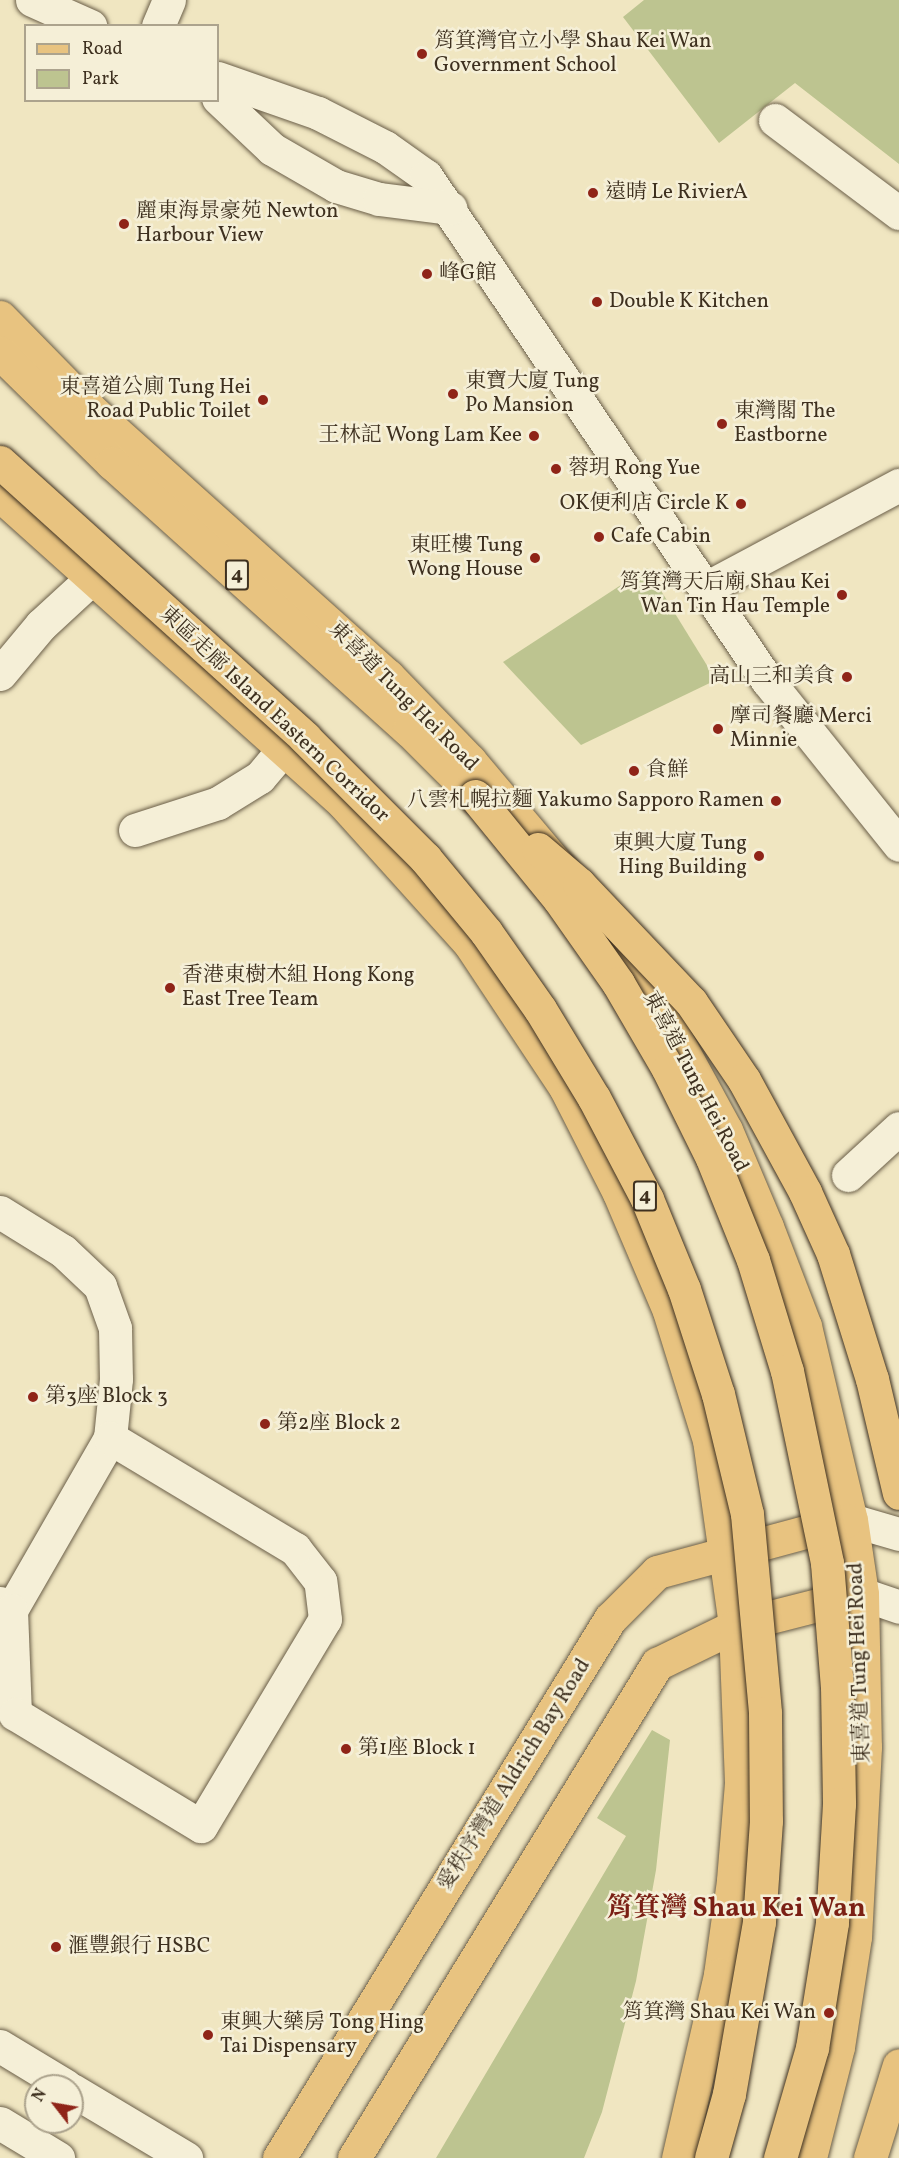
<!DOCTYPE html>
<html>
<head>
<meta charset="utf-8">
<style>
	body { margin:0 }
	#map { position:relative; width:899px; height:2158px; overflow:hidden; background:#f0e6c1; font-family:Vollkorn,"Noto Serif TC",serif }
	div>[style] { position:absolute }
	[style*='--x'] { left:calc(var(--x)*1px); top:calc(var(--y)*1px); width:calc(var(--w)*1px); rotate:calc(var(--a)*1deg) }
	.green>* { inset:0; background:#bdc490 }
	.roads { filter:drop-shadow(0 0 2px #6a5e48) drop-shadow(0 0 2px #6a5e48) }
	.minor>* { height:33px; margin:-16.5px; padding:0 16.5px; transform-origin:16.5px; border-radius:16.5px; background:#f5efd7 }
	.major>* { height:33px; margin:-16.5px; padding:0 16.5px; transform-origin:16.5px; border-radius:16.5px; background:#e8c380 }
	.highway>* { height:33px; margin:-16.5px; padding:0 16.5px; transform-origin:16.5px; border-radius:16.5px; background:#e8c380 }
	.bridges { filter:drop-shadow(0 0 2px #3e301f) drop-shadow(0 0 2px #3e301f) }
	.highway-bridge>* { height:33px; margin:-16.5px; padding:0 16.5px; transform-origin:16.5px; border-radius:16.5px; background:#e8c380 }
	.dots>* { width:16px; height:16px; translate:-50% -50%; box-sizing:border-box; border:3px solid #f5efd7; border-radius:50% }
	span { translate:-50% -50%; white-space:nowrap; text-align:center; line-height:1.15; -webkit-text-stroke:5px #f5efd7; paint-order:stroke }
	.shield-label span { padding:2px 4px; background:#f5efd7; border:2px solid; border-radius:4px; -webkit-text-stroke-width:0 }
	.shield-label { font-size:20px; color:#3e301f; font-weight:700 }
	.poi-label { font-size:21px; color:#3e301f }
	.left { translate:0 -50%; text-align:left }
	.right { translate:-100% -50%; text-align:right }
	.street-label { font-size:21px; color:#3e301f }
	.district-label { font-size:27px; color:#7a1f14; font-weight:700 }
	.legend { position:absolute; left:24px; top:24px; width:195px; height:78px; box-sizing:border-box; background:#f5efd7; border:2px solid #aca38d; margin:0; padding:8px 10px; list-style:none; font-size:18px; color:#3e301f }
	.legend li { display:flex; align-items:center; gap:12px; height:30px }
	.legend b { width:30px; border:2px solid #aca38d }
	.north { position:absolute; left:24px; top:2074px; width:60px; height:60px; box-sizing:border-box; background:#f5efd7; border:2px solid #aca38d; border-radius:50%; rotate:301deg; font-size:16px; font-weight:700; line-height:24px; text-align:center; color:#3e301f }
	.north::after { content:''; display:block; margin:auto; width:21px; height:27px; background:#8f2418; clip-path:polygon(50% 0,100% 100%,50% 72%,0 100%) }
</style>
</head>
<body>
<div id="map">
	<div class="green">
		<div style="clip-path:polygon(644px 0,899px 0,899px 164px,795px 83px,719px 143px,623px 17px)"></div>
		<div style="clip-path:polygon(647px 568px,716px 680px,581px 745px,503px 662px)"></div>
		<div style="clip-path:polygon(652px 1730px,670px 1740px,656px 1870px,636px 1981px,602px 2112px,584px 2158px,436px 2158px,626px 1836px,597px 1818px)"></div>
	</div>
	<div class="roads">
		<div class="minor">
			<div style="--x:32;--y:0;--w:64;--a:24.1"></div>
			<div style="--x:158;--y:26;--w:28;--a:-67"></div>
			<div style="--x:218;--y:78;--w:106;--a:19.3"></div>
			<div style="--x:318;--y:113;--w:75;--a:26.9"></div>
			<div style="--x:385;--y:147;--w:50;--a:35.3"></div>
			<div style="--x:426;--y:176;--w:609;--a:55.92"></div>
			<div style="--x:767;--y:680;--w:211;--a:51.3"></div>
			<div style="--x:218;--y:98;--w:74;--a:43.4"></div>
			<div style="--x:272;--y:149;--w:74;--a:30"></div>
			<div style="--x:336;--y:186;--w:45;--a:16.8"></div>
			<div style="--x:379;--y:199;--w:72;--a:7.2"></div>
			<div style="--x:775;--y:120;--w:155;--a:36.9"></div>
			<div style="--x:706;--y:588;--w:219;--a:-28.1"></div>
			<div style="--x:0;--y:674;--w:64;--a:-50.1"></div>
			<div style="--x:41;--y:625;--w:68;--a:-42.6"></div>
			<div style="--x:135;--y:830;--w:87;--a:-18"></div>
			<div style="--x:218;--y:803;--w:49;--a:-31.8"></div>
			<div style="--x:260;--y:777;--w:38;--a:-50"></div>
			<div style="--x:848;--y:1175;--w:69;--a:-42.7"></div>
			<div style="--x:0;--y:1212;--w:74;--a:31.8"></div>
			<div style="--x:63;--y:1251;--w:51;--a:43.4"></div>
			<div style="--x:100;--y:1286;--w:45;--a:70.3"></div>
			<div style="--x:115;--y:1328;--w:51;--a:88.9"></div>
			<div style="--x:116;--y:1379;--w:59;--a:95.8"></div>
			<div style="--x:110;--y:1438;--w:198;--a:119.9"></div>
			<div style="--x:11;--y:1610;--w:13;--a:-148"></div>
			<div style="--x:851;--y:1520;--w:50;--a:16.3"></div>
			<div style="--x:862;--y:1594;--w:39;--a:19"></div>
			<div style="--x:11;--y:1610;--w:104;--a:87.8"></div>
			<div style="--x:15;--y:1714;--w:217;--a:31.1"></div>
			<div style="--x:201;--y:1826;--w:241;--a:-59.1"></div>
			<div style="--x:325;--y:1619;--w:38;--a:-97"></div>
			<div style="--x:320;--y:1581;--w:41;--a:-128"></div>
			<div style="--x:295;--y:1549;--w:216;--a:-149"></div>
			<div style="--x:0;--y:2046;--w:77;--a:31.2"></div>
			<div style="--x:72;--y:2090;--w:133;--a:30.8"></div>
			<div style="--x:0;--y:2123;--w:68;--a:31.1"></div>
		</div>
		<div class="major">
			<div style="--x:0;--y:317;--w:129;--a:45.6"></div>
			<div style="--x:90;--y:409;--w:400;--a:41.9"></div>
			<div style="--x:388;--y:676;--w:118;--a:46"></div>
			<div style="--x:470;--y:761;--w:141;--a:49.9"></div>
			<div style="--x:0;--y:495;--w:462;--a:41.9"></div>
			<div style="--x:344;--y:804;--w:188;--a:48"></div>
			<div style="--x:470;--y:944;--w:172;--a:56.4"></div>
			<div style="--x:565;--y:1087;--w:119;--a:63"></div>
			<div style="--x:619;--y:1193;--w:128;--a:67"></div>
			<div style="--x:669;--y:1311;--w:135;--a:72.8"></div>
			<div style="--x:709;--y:1440;--w:188;--a:82"></div>
			<div style="--x:735;--y:1626;--w:157;--a:87.8"></div>
			<div style="--x:741;--y:1783;--w:98;--a:94.7"></div>
			<div style="--x:733;--y:1881;--w:95;--a:97.9"></div>
			<div style="--x:720;--y:1975;--w:188;--a:102.9"></div>
			<div style="--x:599;--y:920;--w:123;--a:56.3"></div>
			<div style="--x:667;--y:1022;--w:123;--a:61.4"></div>
			<div style="--x:726;--y:1130;--w:105;--a:67.1"></div>
			<div style="--x:767;--y:1227;--w:106;--a:69"></div>
			<div style="--x:805;--y:1326;--w:199;--a:76.7"></div>
			<div style="--x:851;--y:1520;--w:75;--a:81.5"></div>
			<div style="--x:862;--y:1594;--w:153;--a:88.9"></div>
			<div style="--x:865;--y:1747;--w:190;--a:93"></div>
			<div style="--x:855;--y:1937;--w:111;--a:98.8"></div>
			<div style="--x:838;--y:2047;--w:114;--a:104.2"></div>
			<div style="--x:279;--y:2158;--w:633;--a:-58.45"></div>
			<div style="--x:610;--y:1619;--w:66;--a:-45"></div>
			<div style="--x:657;--y:1572;--w:196;--a:-15.1"></div>
			<div style="--x:354;--y:2158;--w:580;--a:-58.48"></div>
			<div style="--x:657;--y:1664;--w:87;--a:-26"></div>
			<div style="--x:735;--y:1626;--w:126;--a:-14.3"></div>
		</div>
		<div class="highway">
			<div style="--x:0;--y:353;--w:157;--a:44.5"></div>
			<div style="--x:112;--y:463;--w:399;--a:42"></div>
			<div style="--x:409;--y:730;--w:93;--a:45"></div>
			<div style="--x:870;--y:2158;--w:97;--a:-72.7"></div>
		</div>
	</div>
	<div class="bridges">
		<div class="highway-bridge">
			<div style="--x:0;--y:462;--w:411;--a:42.1"></div>
			<div style="--x:305;--y:738;--w:170;--a:45"></div>
			<div style="--x:425;--y:858;--w:96;--a:50.5"></div>
			<div style="--x:486;--y:932;--w:94;--a:55"></div>
			<div style="--x:540;--y:1009;--w:104;--a:58.8"></div>
			<div style="--x:594;--y:1098;--w:114;--a:62.3"></div>
			<div style="--x:647;--y:1199;--w:97;--a:67.7"></div>
			<div style="--x:684;--y:1289;--w:110;--a:72.1"></div>
			<div style="--x:718;--y:1394;--w:123;--a:76.4"></div>
			<div style="--x:747;--y:1514;--w:200;--a:84.8"></div>
			<div style="--x:765;--y:1713;--w:108;--a:89.5"></div>
			<div style="--x:766;--y:1821;--w:101;--a:94"></div>
			<div style="--x:759;--y:1922;--w:175;--a:99.9"></div>
			<div style="--x:729;--y:2094;--w:66;--a:105.7"></div>
			<div style="--x:475;--y:796;--w:133;--a:50.8"></div>
			<div style="--x:559;--y:899;--w:103;--a:54.9"></div>
			<div style="--x:618;--y:983;--w:99;--a:59.8"></div>
			<div style="--x:668;--y:1069;--w:99;--a:63.7"></div>
			<div style="--x:712;--y:1158;--w:110;--a:68.1"></div>
			<div style="--x:753;--y:1260;--w:116;--a:73"></div>
			<div style="--x:787;--y:1371;--w:196;--a:78.2"></div>
			<div style="--x:827;--y:1563;--w:123;--a:85.4"></div>
			<div style="--x:837;--y:1686;--w:118;--a:89"></div>
			<div style="--x:839;--y:1804;--w:119;--a:93.4"></div>
			<div style="--x:832;--y:1923;--w:127;--a:99.1"></div>
			<div style="--x:812;--y:2048;--w:115;--a:106.2"></div>
			<div style="--x:538;--y:849;--w:54;--a:40.5"></div>
			<div style="--x:579;--y:884;--w:163;--a:46.5"></div>
			<div style="--x:691;--y:1002;--w:94;--a:55.8"></div>
			<div style="--x:744;--y:1080;--w:128;--a:61.4"></div>
			<div style="--x:805;--y:1192;--w:68;--a:65.7"></div>
			<div style="--x:833;--y:1254;--w:131;--a:72.7"></div>
			<div style="--x:872;--y:1379;--w:117;--a:76.7"></div>
		</div>
	</div>
	<div class="dots">
		<div style="left:422px;top:54px;background:#8f2418"></div>
		<div style="left:593px;top:193px;background:#8f2418"></div>
		<div style="left:124px;top:224px;background:#8f2418"></div>
		<div style="left:427px;top:274px;background:#8f2418"></div>
		<div style="left:597px;top:302px;background:#8f2418"></div>
		<div style="left:453px;top:394px;background:#8f2418"></div>
		<div style="left:263px;top:400px;background:#8f2418"></div>
		<div style="left:722px;top:424px;background:#8f2418"></div>
		<div style="left:534px;top:436px;background:#8f2418"></div>
		<div style="left:556px;top:469px;background:#8f2418"></div>
		<div style="left:741px;top:504px;background:#8f2418"></div>
		<div style="left:599px;top:537px;background:#8f2418"></div>
		<div style="left:535px;top:558px;background:#8f2418"></div>
		<div style="left:842px;top:595px;background:#8f2418"></div>
		<div style="left:847px;top:677px;background:#8f2418"></div>
		<div style="left:718px;top:729px;background:#8f2418"></div>
		<div style="left:634px;top:771px;background:#8f2418"></div>
		<div style="left:776px;top:801px;background:#8f2418"></div>
		<div style="left:759px;top:856px;background:#8f2418"></div>
		<div style="left:170px;top:988px;background:#8f2418"></div>
		<div style="left:33px;top:1397px;background:#8f2418"></div>
		<div style="left:265px;top:1424px;background:#8f2418"></div>
		<div style="left:346px;top:1749px;background:#8f2418"></div>
		<div style="left:56px;top:1947px;background:#8f2418"></div>
		<div style="left:829px;top:2013px;background:#8f2418"></div>
		<div style="left:208px;top:2035px;background:#8f2418"></div>
	</div>
	<div class="shield-label">
		<span style="left:237px;top:575px">4</span>
		<span style="left:645px;top:1196px">4</span>
	</div>
	<div class="poi-label">
		<span class="left" style="left:434px;top:54px">筲箕灣官立小學 Shau Kei Wan<br>Government School</span>
		<span class="left" style="left:605px;top:193px">遠晴 Le RivierA</span>
		<span class="left" style="left:136px;top:224px">麗東海景豪苑 Newton<br>Harbour View</span>
		<span class="left" style="left:439px;top:274px">峰G館</span>
		<span class="left" style="left:609px;top:302px">Double K Kitchen</span>
		<span class="left" style="left:465px;top:394px">東寶大廈 Tung<br>Po Mansion</span>
		<span class="right" style="left:251px;top:400px">東喜道公廁 Tung Hei<br>Road Public Toilet</span>
		<span class="left" style="left:734px;top:424px">東灣閣 The<br>Eastborne</span>
		<span class="right" style="left:522px;top:436px">王林記 Wong Lam Kee</span>
		<span class="left" style="left:568px;top:469px">蓉玥 Rong Yue</span>
		<span class="right" style="left:729px;top:504px">OK便利店 Circle K</span>
		<span class="left" style="left:611px;top:537px">Cafe Cabin</span>
		<span class="right" style="left:523px;top:558px">東旺樓 Tung<br>Wong House</span>
		<span class="right" style="left:830px;top:595px">筲箕灣天后廟 Shau Kei<br>Wan Tin Hau Temple</span>
		<span class="right" style="left:835px;top:677px">高山三和美食</span>
		<span class="left" style="left:730px;top:729px">摩司餐廳 Merci<br>Minnie</span>
		<span class="left" style="left:646px;top:771px">食鮮</span>
		<span class="right" style="left:764px;top:801px">八雲札幌拉麵 Yakumo Sapporo Ramen</span>
		<span class="right" style="left:747px;top:856px">東興大廈 Tung<br>Hing Building</span>
		<span class="left" style="left:182px;top:988px">香港東樹木組 Hong Kong<br>East Tree Team</span>
		<span class="left" style="left:45px;top:1397px">第3座 Block 3</span>
		<span class="left" style="left:277px;top:1424px">第2座 Block 2</span>
		<span class="left" style="left:358px;top:1749px">第1座 Block 1</span>
		<span class="left" style="left:68px;top:1947px">滙豐銀行 HSBC</span>
		<span class="right" style="left:816px;top:2013px">筲箕灣 Shau Kei Wan</span>
		<span class="left" style="left:220px;top:2035px">東興大藥房 Tong Hing<br>Tai Dispensary</span>
	</div>
	<div class="street-label">
		<span style="left:403px;top:697px;rotate:45deg">東喜道 Tung Hei Road</span>
		<span style="left:274px;top:715px;rotate:43deg">東區走廊 Island Eastern Corridor</span>
		<span style="left:695px;top:1082px;rotate:62deg">東喜道 Tung Hei Road</span>
		<span style="left:860px;top:1663px;rotate:-92deg">東喜道 Tung Hei Road</span>
		<span style="left:515px;top:1775px;rotate:-58deg">愛秩序灣道 Aldrich Bay Road</span>
	</div>
	<div class="district-label">
		<span style="left:736px;top:1910px">筲箕灣 Shau Kei Wan</span>
	</div>
	<ul class="legend">
	<li><b style="height:8px;background:#e8c380"></b>Road</li>
	<li><b style="height:16px;background:#bdc490"></b>Park</li>
	</ul>
	<div class="north">N</div>
</div>
</body>
</html>
